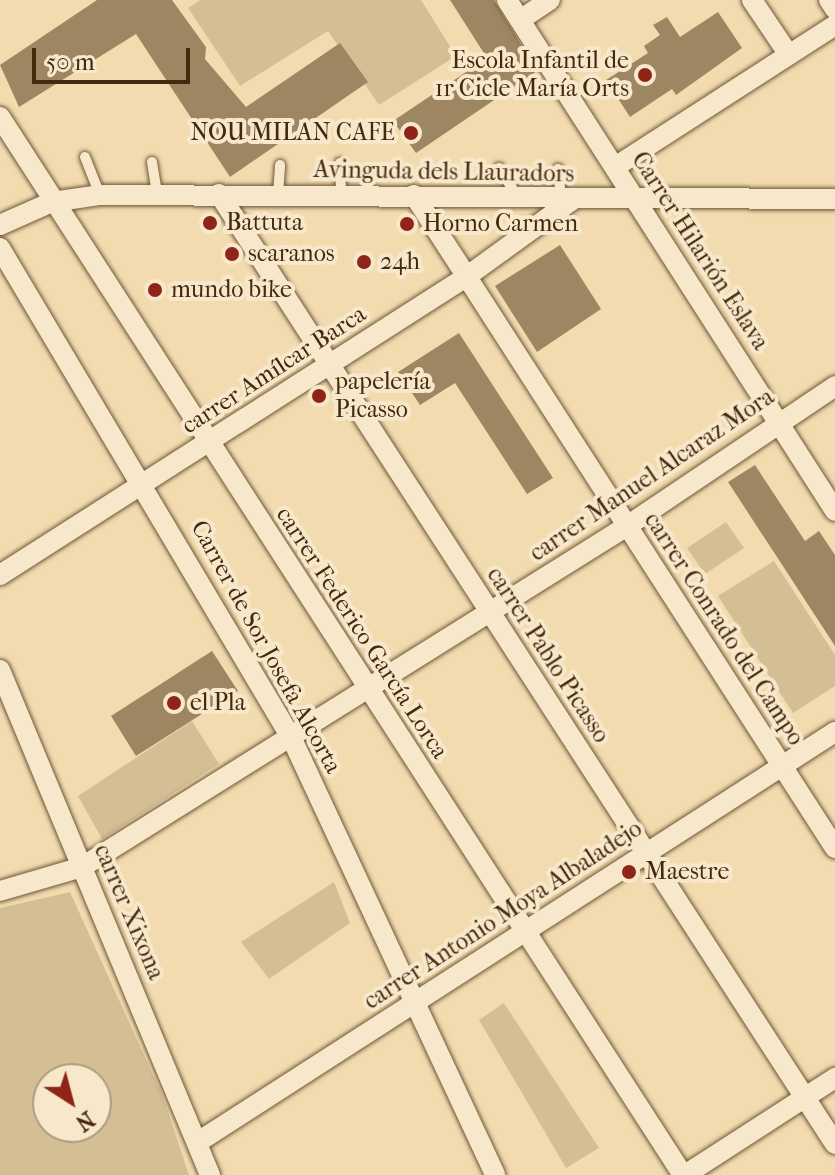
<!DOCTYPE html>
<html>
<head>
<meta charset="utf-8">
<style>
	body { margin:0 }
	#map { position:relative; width:835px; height:1175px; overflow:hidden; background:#f2dcaf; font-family:"IM FELL French Canon",serif }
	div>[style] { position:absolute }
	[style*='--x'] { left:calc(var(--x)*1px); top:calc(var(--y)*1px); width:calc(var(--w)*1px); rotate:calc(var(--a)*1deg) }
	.green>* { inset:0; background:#d4be94 }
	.building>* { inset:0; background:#9e8662 }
	.roads { filter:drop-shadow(0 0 2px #705637) drop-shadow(0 0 2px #705637) }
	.lane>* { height:10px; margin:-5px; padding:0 5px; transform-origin:5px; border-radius:5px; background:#f7e8cb }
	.street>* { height:20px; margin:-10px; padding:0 10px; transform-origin:10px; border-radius:10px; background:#f7e8cb }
	.dots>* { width:22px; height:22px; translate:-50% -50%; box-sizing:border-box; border:4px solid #f7e8cb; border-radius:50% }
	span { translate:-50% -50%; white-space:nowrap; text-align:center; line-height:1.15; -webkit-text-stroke:8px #f7e8cb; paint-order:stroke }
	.poi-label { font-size:24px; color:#44290f }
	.right { translate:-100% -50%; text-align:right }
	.left { translate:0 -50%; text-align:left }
	.street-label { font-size:24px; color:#44290f }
	.north { position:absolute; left:32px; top:1063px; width:80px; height:80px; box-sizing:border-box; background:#f7e8cb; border:2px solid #af9c80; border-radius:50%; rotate:144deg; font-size:22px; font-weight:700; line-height:32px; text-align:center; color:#44290f }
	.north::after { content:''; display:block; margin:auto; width:28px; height:36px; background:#8f2418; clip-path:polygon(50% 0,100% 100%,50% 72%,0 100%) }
	.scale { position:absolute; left:32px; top:48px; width:158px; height:36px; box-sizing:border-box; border:4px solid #44290f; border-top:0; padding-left:10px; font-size:24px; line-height:28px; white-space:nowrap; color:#44290f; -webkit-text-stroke:6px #f7e8cb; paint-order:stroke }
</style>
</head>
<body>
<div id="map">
	<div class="green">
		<div style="clip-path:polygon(200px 0,421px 0,456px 56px,379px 105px,328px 31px,240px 86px,188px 8px)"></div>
		<div style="clip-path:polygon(726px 522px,744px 548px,705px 574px,687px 548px)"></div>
		<div style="clip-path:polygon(774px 561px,835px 655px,835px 686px,793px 713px,718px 596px)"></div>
		<div style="clip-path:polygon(192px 721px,219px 764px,102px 839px,78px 796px)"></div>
		<div style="clip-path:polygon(334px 882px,350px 923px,269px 979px,241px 942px)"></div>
		<div style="clip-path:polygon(evenodd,70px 892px,163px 1097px,189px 1175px,0 1175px,0 908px,70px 892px,48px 1079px,96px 1079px,96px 1127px,48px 1127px,48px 1079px)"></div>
		<div style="clip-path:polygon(504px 1003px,599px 1148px,566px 1168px,479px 1020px)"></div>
	</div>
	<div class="building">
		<div style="clip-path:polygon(97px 0,172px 0,206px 47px,205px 59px,246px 107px,340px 43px,368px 82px,230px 177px,136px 34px,19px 107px,0 65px)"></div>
		<div style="clip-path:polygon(450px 0,494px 0,537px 71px,416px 153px,393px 121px,487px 58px)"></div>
		<div style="clip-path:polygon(718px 12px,742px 48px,676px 95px,672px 89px,630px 117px,606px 80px,648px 53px,644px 46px,660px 35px,653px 25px,667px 17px,680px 37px)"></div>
		<div style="clip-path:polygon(560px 245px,601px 309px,537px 352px,495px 286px)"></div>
		<div style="clip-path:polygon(459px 333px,553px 478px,527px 494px,455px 383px,420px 405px,398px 372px)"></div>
		<div style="clip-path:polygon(755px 465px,805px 541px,819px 531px,835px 555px,835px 646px,728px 482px)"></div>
		<div style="clip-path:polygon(212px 651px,238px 691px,136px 756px,111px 716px)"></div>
	</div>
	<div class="roads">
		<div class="lane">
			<div style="--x:85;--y:157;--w:41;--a:68.5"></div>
			<div style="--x:152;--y:162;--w:31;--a:81"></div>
			<div style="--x:340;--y:163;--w:33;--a:88"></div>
			<div style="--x:499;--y:168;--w:35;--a:57"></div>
			<div style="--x:558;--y:169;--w:29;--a:84"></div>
			<div style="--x:278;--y:195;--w:30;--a:-86"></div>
		</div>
		<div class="street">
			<div style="--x:507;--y:0;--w:607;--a:57.3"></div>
			<div style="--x:752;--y:0;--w:66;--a:56.1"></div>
			<div style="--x:829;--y:0;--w:11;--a:56"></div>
			<div style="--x:520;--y:20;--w:36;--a:-34"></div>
			<div style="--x:0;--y:117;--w:1259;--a:57.16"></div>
			<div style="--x:615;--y:167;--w:262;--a:-32.8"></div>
			<div style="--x:219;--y:194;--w:1132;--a:57.04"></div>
			<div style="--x:414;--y:195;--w:777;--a:57.19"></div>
			<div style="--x:0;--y:225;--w:57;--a:-23.9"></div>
			<div style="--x:52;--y:202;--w:49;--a:-8.3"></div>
			<div style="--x:100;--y:195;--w:735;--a:0.31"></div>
			<div style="--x:0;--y:248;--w:571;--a:59.26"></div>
			<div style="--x:292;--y:739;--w:481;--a:65"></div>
			<div style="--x:0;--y:575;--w:553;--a:-32.6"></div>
			<div style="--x:466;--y:277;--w:130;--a:-35.9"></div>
			<div style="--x:0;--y:670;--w:547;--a:67.42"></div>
			<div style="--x:0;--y:891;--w:85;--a:-16.3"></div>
			<div style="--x:82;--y:867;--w:643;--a:-32.03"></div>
			<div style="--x:627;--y:526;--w:251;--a:-33.9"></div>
			<div style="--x:198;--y:1142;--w:758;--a:-32.77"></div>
			<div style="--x:685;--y:1175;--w:179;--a:-32.9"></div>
		</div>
	</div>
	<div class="dots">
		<div style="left:645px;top:75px;background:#8f2418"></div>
		<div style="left:411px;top:133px;background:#8f2418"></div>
		<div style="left:210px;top:223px;background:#8f2418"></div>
		<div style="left:407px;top:224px;background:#8f2418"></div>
		<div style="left:232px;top:254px;background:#8f2418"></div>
		<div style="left:364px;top:262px;background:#8f2418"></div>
		<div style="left:155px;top:290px;background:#8f2418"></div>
		<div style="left:319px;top:396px;background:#8f2418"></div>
		<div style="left:174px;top:703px;background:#8f2418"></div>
		<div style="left:629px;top:872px;background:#8f2418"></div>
	</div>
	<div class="poi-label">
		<span class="right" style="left:629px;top:75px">Escola Infantil de<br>1r Cicle María Orts</span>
		<span class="right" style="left:395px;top:133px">NOU MILAN CAFE</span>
		<span class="left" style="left:226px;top:223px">Battuta</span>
		<span class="left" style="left:423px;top:224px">Horno Carmen</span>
		<span class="left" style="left:248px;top:254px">scaranos</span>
		<span class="left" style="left:380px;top:262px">24h</span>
		<span class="left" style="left:171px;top:290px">mundo bike</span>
		<span class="left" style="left:335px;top:396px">papelería<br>Picasso</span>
		<span class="left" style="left:190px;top:703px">el Pla</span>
		<span class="left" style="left:645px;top:872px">Maestre</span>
	</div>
	<div class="street-label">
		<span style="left:444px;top:172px;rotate:1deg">Avinguda dels Llauradors</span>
		<span style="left:700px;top:251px;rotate:57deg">Carrer Hilarión Eslava</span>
		<span style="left:274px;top:370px;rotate:-33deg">carrer Amílcar Barca</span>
		<span style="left:652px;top:475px;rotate:-34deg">carrer Manuel Alcaraz Mora</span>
		<span style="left:724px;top:629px;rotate:57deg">carrer Conrado del Campo</span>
		<span style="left:362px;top:633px;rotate:57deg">carrer Federico García Lorca</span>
		<span style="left:266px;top:647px;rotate:61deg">Carrer de Sor Josefa Alcorta</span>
		<span style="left:548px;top:655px;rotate:57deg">carrer Pablo Picasso</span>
		<span style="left:129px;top:912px;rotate:67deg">carrer Xixona</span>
		<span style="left:503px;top:915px;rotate:-33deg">carrer Antonio Moya Albaladejo</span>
	</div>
	<div class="north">N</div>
	<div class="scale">50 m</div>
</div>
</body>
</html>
